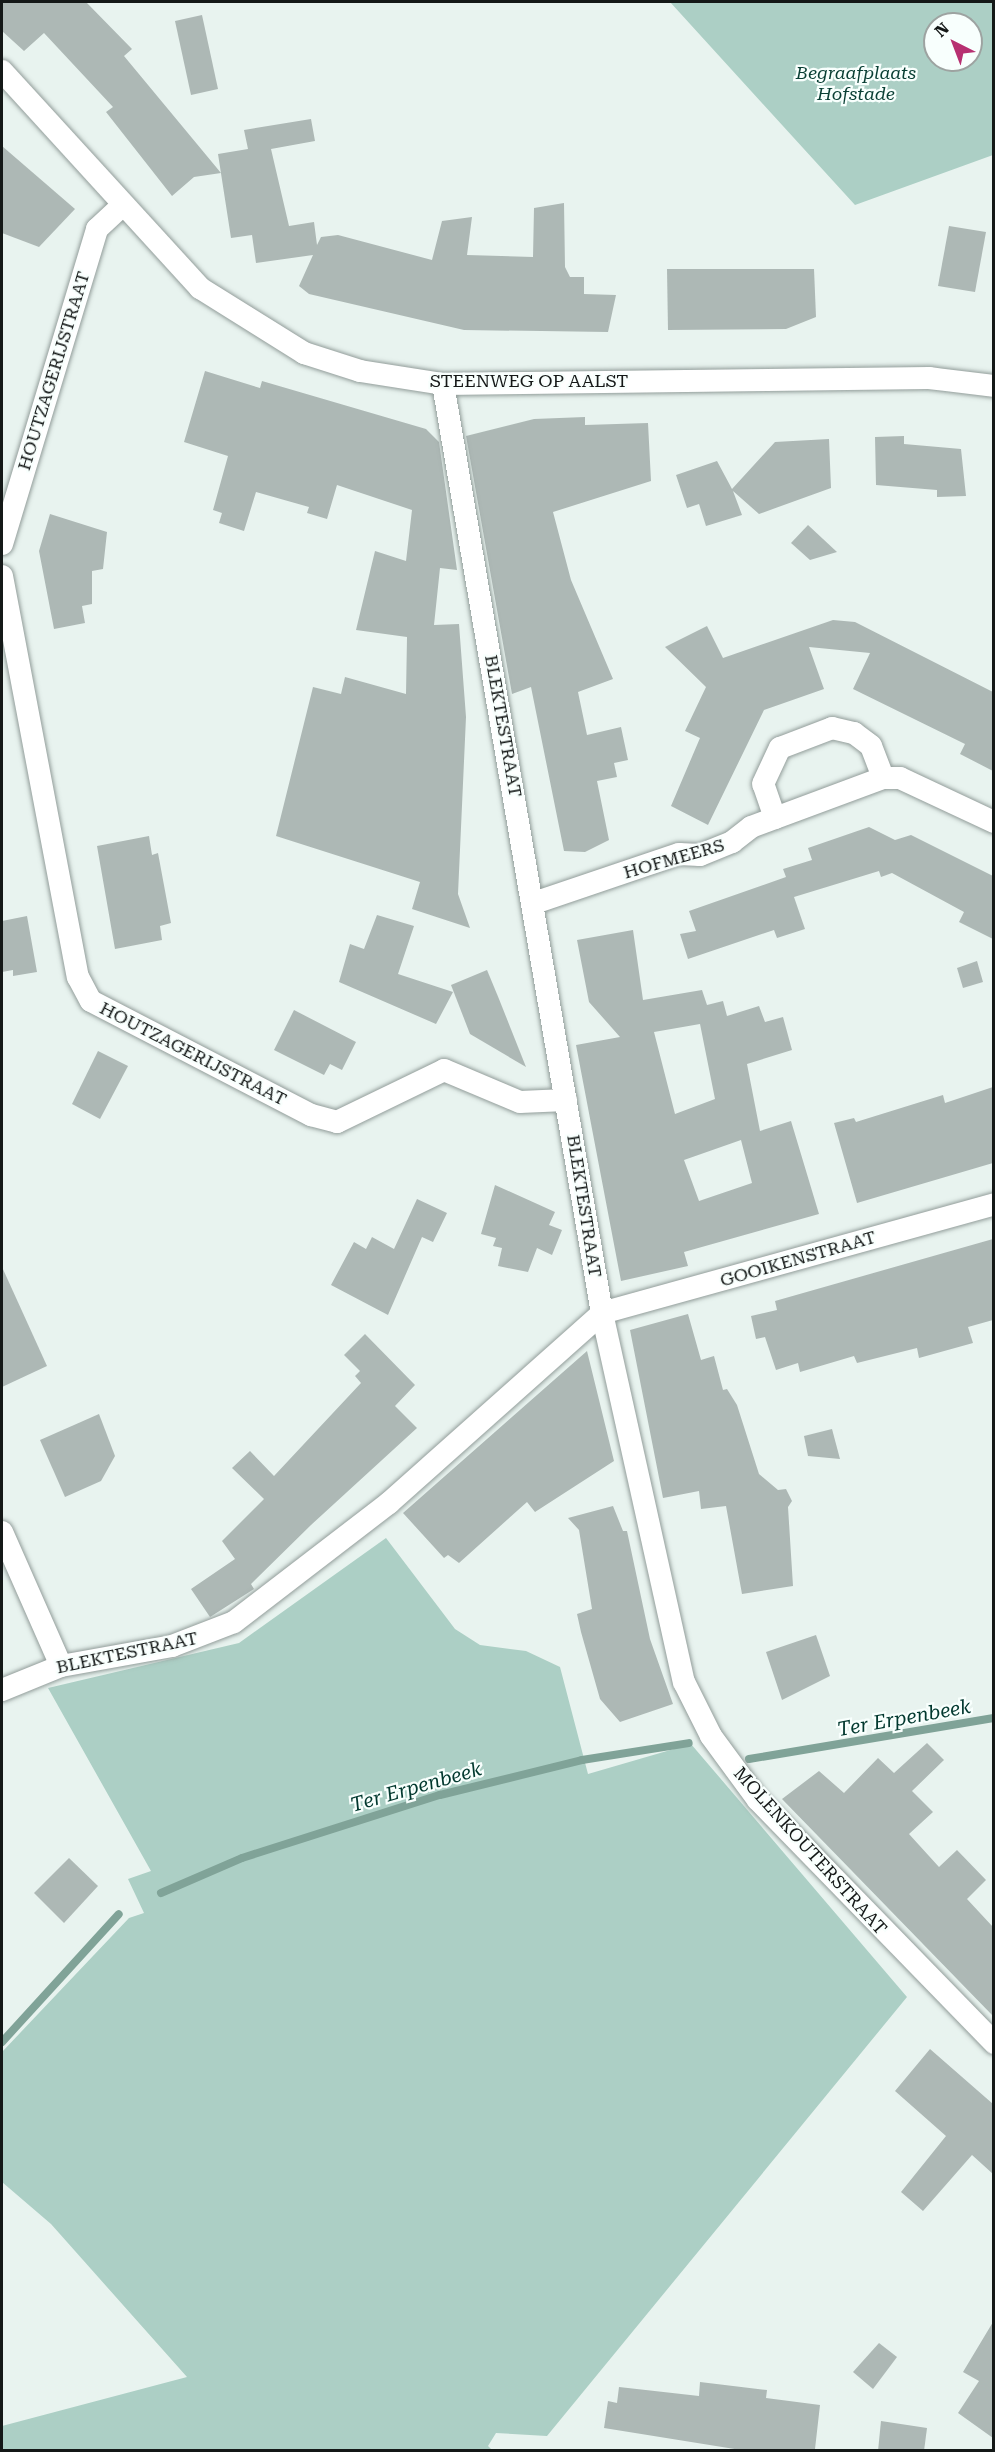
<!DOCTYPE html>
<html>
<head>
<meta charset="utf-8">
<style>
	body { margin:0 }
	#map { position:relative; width:995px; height:2452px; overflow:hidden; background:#e8f3ef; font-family:"Roboto Serif",serif }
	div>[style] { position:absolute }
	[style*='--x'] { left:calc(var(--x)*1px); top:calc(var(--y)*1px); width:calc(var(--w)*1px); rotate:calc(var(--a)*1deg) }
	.green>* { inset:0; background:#accfc5 }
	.stream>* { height:8px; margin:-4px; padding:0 4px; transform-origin:4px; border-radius:4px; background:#80a398 }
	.building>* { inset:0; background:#adb8b5 }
	.roads { filter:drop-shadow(0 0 2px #929d9a) drop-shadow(0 0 2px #929d9a) }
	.minor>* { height:22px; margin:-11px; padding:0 11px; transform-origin:11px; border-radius:11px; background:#fff }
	span { translate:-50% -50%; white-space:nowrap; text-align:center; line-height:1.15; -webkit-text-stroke:4.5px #f8fffd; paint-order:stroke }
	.park-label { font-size:18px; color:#093f34; font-style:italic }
	.street-label { font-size:18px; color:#141817 }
	.water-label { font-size:20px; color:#01382e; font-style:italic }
	.frame { position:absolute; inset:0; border:3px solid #141817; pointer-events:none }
	.north { position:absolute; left:923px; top:12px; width:60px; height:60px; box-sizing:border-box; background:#f8fffd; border:2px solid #9da3a1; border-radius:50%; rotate:318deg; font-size:16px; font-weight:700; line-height:24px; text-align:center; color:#141817 }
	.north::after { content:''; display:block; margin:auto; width:21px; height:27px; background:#b73071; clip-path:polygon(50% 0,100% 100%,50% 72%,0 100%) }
</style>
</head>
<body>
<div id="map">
	<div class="green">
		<div style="clip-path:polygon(evenodd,670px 2px,993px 2px,993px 155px,855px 205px,670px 2px,935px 24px,971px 24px,971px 60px,935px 60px,935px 24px)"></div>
		<div style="clip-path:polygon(386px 1538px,455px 1629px,480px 1645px,526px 1651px,560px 1667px,588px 1774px,691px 1744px,907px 1997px,547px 2436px,496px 2433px,488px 2446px,492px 2450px,2px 2450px,2px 2426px,187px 2377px,51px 2224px,2px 2182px,2px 2052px,129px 1918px,144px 1913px,128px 1879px,151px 1871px,48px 1688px,239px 1643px)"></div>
	</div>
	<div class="stream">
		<div style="--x:749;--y:1759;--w:248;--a:-9.5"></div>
		<div style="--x:161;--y:1893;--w:88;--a:-23.4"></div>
		<div style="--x:242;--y:1858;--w:208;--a:-17.7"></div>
		<div style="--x:440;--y:1795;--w:146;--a:-13.8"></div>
		<div style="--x:582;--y:1760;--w:108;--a:-9"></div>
		<div style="--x:2;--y:2042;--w:173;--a:-47.6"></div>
	</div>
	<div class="building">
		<div style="clip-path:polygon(2px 2px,86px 2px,132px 49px,124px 56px,221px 173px,194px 177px,172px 196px,106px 112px,113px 107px,44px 33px,24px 51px,2px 31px)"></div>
		<div style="clip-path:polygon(202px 15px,218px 89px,191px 95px,175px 21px)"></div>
		<div style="clip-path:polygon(311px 119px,315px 141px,271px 149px,289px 226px,314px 222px,317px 245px,321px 237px,338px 235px,432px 260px,442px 221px,472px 217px,467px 255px,533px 257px,534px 208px,564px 203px,565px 267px,570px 277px,584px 277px,584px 294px,616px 295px,608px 332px,464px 330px,309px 294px,299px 286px,313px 255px,256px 263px,252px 235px,231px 238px,218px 154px,248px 149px,244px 130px)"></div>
		<div style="clip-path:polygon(2px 146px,75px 209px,39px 247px,2px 233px)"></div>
		<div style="clip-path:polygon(949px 226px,986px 232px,975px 292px,938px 286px)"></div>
		<div style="clip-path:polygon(667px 269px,814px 269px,816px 317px,786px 329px,668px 330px)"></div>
		<div style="clip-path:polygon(205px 371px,260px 388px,262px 381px,426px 429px,439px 442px,457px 570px,440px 568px,434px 625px,459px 624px,466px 717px,458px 894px,470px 928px,412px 909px,420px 882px,276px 836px,313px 687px,341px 694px,345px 677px,406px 694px,407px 637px,356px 630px,375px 551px,406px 561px,412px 510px,337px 485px,327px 519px,307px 513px,309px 507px,256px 492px,244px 531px,219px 523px,222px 513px,213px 510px,228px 456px,184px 442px)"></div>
		<div style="clip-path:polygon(585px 417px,585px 425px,648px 423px,651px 481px,553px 512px,571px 580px,613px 679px,578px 692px,587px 735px,621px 727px,628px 760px,614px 763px,617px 777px,597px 781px,609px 840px,585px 852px,564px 851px,531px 687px,512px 694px,466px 436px,534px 419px)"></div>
		<div style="clip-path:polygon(904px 436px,904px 444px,961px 449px,966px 496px,937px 497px,937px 490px,876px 485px,875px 437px)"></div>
		<div style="clip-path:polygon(829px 439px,831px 488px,759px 514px,733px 491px,742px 515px,706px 526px,699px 504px,687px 508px,676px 475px,717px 461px,732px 489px,775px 442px)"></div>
		<div style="clip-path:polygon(50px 514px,107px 532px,103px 569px,92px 571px,92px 604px,82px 606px,85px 623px,54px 629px,39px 551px)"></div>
		<div style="clip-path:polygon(808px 525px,837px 552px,810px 560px,791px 543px)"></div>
		<div style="clip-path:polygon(833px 620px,855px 622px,993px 692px,993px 771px,960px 754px,965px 744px,853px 689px,870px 653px,809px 647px,824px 689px,764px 710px,708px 825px,671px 806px,700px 738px,685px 731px,706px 687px,665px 647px,707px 626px,723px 658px)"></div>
		<div style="clip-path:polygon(869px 827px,895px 840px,911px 835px,993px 876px,993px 939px,959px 922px,964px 912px,892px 873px,881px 877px,879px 871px,794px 897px,805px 929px,777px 938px,774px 930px,688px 959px,680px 934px,696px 931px,689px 911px,786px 877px,783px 869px,812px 860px,808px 848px)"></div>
		<div style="clip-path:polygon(149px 836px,152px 855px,158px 853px,171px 923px,160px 926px,162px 940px,115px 949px,97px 846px)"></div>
		<div style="clip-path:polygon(377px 915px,414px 926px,398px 974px,453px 992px,436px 1024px,339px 982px,350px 944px,364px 949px)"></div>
		<div style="clip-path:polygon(27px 916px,37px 972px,13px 976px,13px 970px,2px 972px,2px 921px)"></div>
		<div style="clip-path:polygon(evenodd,633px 930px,643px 1000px,702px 990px,707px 1005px,723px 1001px,727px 1016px,759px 1006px,765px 1022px,783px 1017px,792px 1050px,747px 1064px,760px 1131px,791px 1121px,819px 1214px,684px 1252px,688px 1266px,621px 1281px,576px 1045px,620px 1037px,589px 1002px,577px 940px,633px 930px,700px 1024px,715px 1099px,675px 1114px,654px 1032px,700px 1024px,633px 930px,741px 1140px,752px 1183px,699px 1201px,684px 1160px,741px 1140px)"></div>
		<div style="clip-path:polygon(977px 961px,983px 982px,963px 988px,957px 968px)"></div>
		<div style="clip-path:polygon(487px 970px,499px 999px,526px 1067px,470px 1034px,451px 985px)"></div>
		<div style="clip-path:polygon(294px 1010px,356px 1042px,342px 1070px,330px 1064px,324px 1075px,274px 1050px)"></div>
		<div style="clip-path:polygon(98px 1051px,128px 1066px,100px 1119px,72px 1104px)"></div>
		<div style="clip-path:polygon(993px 1087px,993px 1163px,857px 1203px,834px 1123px,854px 1118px,856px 1122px,943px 1095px,945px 1103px)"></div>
		<div style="clip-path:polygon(495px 1185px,555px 1212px,549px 1225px,562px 1230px,552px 1255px,537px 1248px,528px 1272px,498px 1266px,502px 1248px,493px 1246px,496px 1238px,481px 1234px)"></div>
		<div style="clip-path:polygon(417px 1199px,447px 1213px,433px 1242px,422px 1237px,388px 1315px,331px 1285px,354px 1242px,366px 1249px,372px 1237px,394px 1249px)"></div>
		<div style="clip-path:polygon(993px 1239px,993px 1320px,968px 1327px,973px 1343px,919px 1358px,917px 1348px,857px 1363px,854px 1356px,800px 1372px,798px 1363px,776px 1370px,765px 1337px,756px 1339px,751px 1316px,777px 1310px,775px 1301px)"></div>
		<div style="clip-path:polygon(2px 1267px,47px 1366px,2px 1387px)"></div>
		<div style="clip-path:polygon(688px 1314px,701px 1360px,714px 1356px,723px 1390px,727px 1389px,737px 1405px,759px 1474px,778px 1490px,786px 1489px,792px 1501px,788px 1507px,793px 1586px,742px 1594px,726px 1506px,701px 1509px,699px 1491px,663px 1498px,630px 1330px)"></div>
		<div style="clip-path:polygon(365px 1334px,415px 1385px,395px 1406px,417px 1428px,311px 1525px,251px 1584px,254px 1589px,210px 1617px,191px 1589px,235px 1559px,222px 1541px,264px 1499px,232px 1468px,250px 1451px,274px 1476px,361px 1383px,355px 1376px,360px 1371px,344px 1355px)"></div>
		<div style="clip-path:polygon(587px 1351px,614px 1461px,535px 1512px,527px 1502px,459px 1563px,448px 1555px,444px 1558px,403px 1513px)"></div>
		<div style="clip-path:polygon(99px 1414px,115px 1456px,101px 1481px,65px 1497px,40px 1440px)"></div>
		<div style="clip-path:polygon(832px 1429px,840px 1459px,808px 1456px,804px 1436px)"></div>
		<div style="clip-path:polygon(613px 1506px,623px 1531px,627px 1531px,650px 1639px,673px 1704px,620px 1722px,600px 1699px,581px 1632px,577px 1614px,592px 1609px,579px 1530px,568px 1518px)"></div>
		<div style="clip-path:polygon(816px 1635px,830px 1676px,782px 1700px,766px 1652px)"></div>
		<div style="clip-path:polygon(927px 1743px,944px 1760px,912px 1791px,933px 1812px,909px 1834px,939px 1867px,957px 1850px,986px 1880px,967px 1899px,993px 1927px,993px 2016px,782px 1799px,819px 1771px,844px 1793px,878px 1758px,894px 1773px)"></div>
		<div style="clip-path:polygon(69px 1858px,98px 1886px,64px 1923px,34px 1893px)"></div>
		<div style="clip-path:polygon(930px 2049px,993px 2104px,993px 2174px,972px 2155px,923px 2211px,901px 2192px,946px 2136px,895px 2091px)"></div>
		<div style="clip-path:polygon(993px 2322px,993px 2438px,958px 2413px,979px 2381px,963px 2372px)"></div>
		<div style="clip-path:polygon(879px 2343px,897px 2357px,873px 2389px,853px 2372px)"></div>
		<div style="clip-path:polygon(700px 2382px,767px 2390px,766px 2398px,820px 2405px,815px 2449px,747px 2451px,604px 2428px,608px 2401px,617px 2403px,619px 2387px,699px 2396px)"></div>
		<div style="clip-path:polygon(881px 2421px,927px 2428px,924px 2451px,878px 2451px)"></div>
	</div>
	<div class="roads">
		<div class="minor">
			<div style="--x:2;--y:71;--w:294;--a:47.6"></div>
			<div style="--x:200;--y:288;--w:123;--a:32"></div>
			<div style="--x:304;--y:353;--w:59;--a:17.8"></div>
			<div style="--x:360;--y:371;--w:84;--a:8.9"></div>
			<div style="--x:443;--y:384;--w:486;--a:-0.7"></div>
			<div style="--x:929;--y:378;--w:65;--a:7"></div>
			<div style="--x:443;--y:384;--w:943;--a:80.29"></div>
			<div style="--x:602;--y:1313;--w:378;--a:77.5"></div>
			<div style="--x:684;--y:1682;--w:60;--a:63.4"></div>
			<div style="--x:711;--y:1736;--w:79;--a:53.7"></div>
			<div style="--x:758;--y:1800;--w:339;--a:45.8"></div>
			<div style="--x:2;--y:544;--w:329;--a:-73.2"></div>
			<div style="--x:97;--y:229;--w:33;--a:-43"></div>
			<div style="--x:2;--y:576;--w:408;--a:79.3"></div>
			<div style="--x:78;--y:977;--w:27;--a:62"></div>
			<div style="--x:91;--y:1001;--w:248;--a:27.4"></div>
			<div style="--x:311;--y:1115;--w:27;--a:15"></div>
			<div style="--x:337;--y:1122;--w:119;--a:-25.9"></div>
			<div style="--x:444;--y:1070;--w:82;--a:22.8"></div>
			<div style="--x:520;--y:1102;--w:46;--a:-2.5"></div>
			<div style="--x:775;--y:818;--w:36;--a:-109"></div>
			<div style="--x:763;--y:784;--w:40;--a:-65"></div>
			<div style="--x:780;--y:748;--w:56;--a:-21"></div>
			<div style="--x:832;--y:728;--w:23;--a:13"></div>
			<div style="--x:854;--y:733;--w:21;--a:37"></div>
			<div style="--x:871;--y:746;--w:34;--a:69"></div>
			<div style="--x:534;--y:903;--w:153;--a:-18.7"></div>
			<div style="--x:679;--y:854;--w:21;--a:3"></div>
			<div style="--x:700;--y:855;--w:35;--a:-22"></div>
			<div style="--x:732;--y:842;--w:24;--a:-38"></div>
			<div style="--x:751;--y:827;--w:141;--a:-20.4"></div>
			<div style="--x:883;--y:778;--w:17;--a:0"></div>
			<div style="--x:900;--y:778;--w:104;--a:25.1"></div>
			<div style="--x:2;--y:1532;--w:146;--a:66.2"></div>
			<div style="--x:2;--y:1690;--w:64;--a:-22.1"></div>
			<div style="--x:61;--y:1666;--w:113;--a:-10.2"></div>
			<div style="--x:172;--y:1646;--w:66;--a:-21.2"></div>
			<div style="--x:234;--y:1622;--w:195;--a:-37.5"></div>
			<div style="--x:389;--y:1503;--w:285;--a:-41.7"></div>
			<div style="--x:602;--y:1313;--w:407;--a:-15.5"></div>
		</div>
	</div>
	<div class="park-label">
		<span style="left:856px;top:84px">Begraafplaats<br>Hofstade</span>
	</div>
	<div class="street-label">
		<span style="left:54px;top:371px;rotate:-73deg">HOUTZAGERIJSTRAAT</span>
		<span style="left:529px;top:381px">STEENWEG OP AALST</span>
		<span style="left:503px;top:726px;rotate:80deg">BLEKTESTRAAT</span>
		<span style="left:674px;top:859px;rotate:-16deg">HOFMEERS</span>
		<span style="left:193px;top:1054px;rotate:27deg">HOUTZAGERIJSTRAAT</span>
		<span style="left:584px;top:1206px;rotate:81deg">BLEKTESTRAAT</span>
		<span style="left:798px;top:1259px;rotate:-16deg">GOOIKENSTRAAT</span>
		<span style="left:127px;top:1653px;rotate:-12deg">BLEKTESTRAAT</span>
		<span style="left:810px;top:1851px;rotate:48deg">MOLENKOUTERSTRAAT</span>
	</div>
	<div class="water-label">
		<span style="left:904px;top:1718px;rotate:-10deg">Ter Erpenbeek</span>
		<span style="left:416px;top:1787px;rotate:-16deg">Ter Erpenbeek</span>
	</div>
	<div class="frame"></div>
	<div class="north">N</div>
</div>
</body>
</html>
